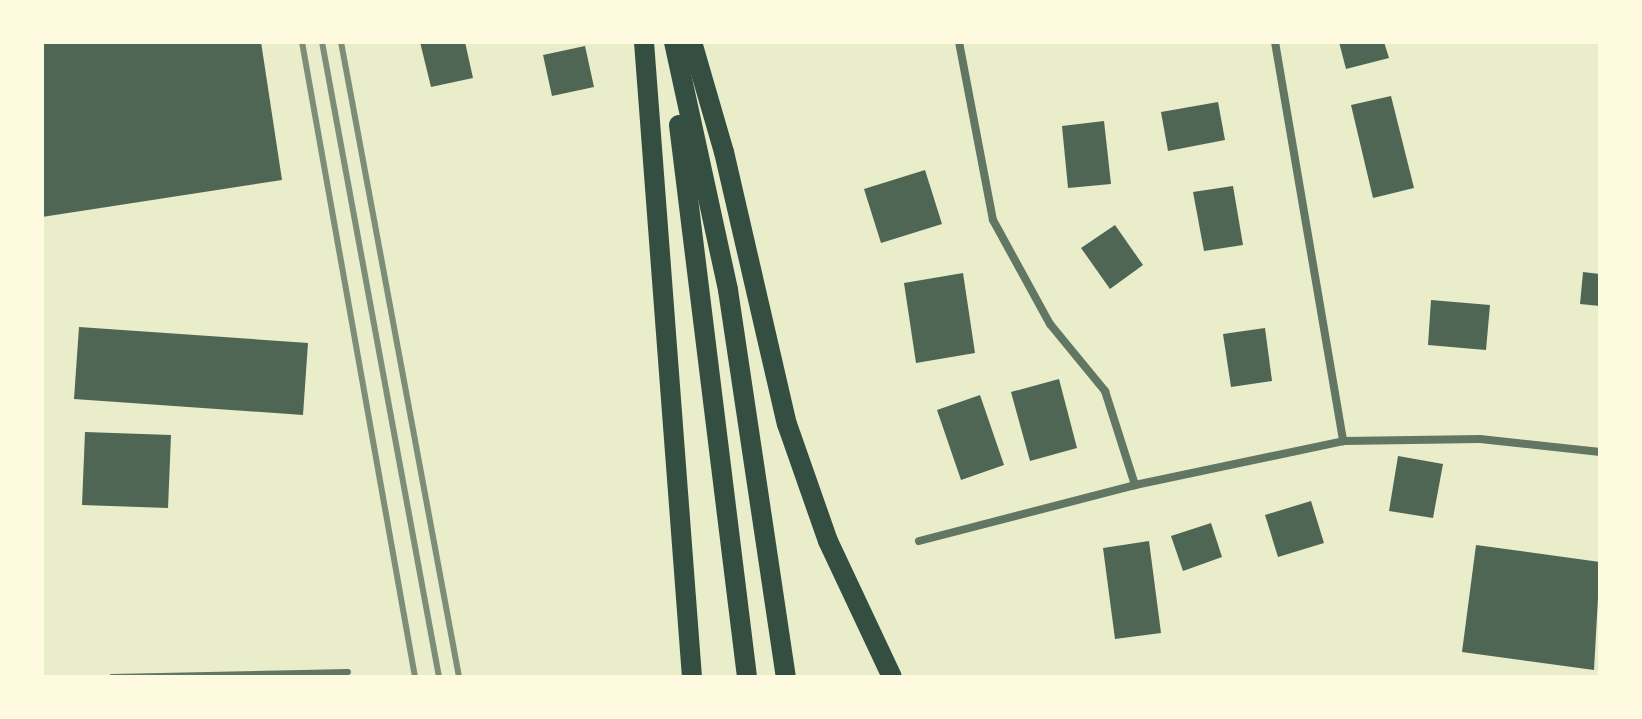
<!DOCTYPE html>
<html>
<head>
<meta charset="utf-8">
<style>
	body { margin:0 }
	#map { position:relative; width:1642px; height:719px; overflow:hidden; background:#e9edc9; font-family:"Fira Sans Condensed",sans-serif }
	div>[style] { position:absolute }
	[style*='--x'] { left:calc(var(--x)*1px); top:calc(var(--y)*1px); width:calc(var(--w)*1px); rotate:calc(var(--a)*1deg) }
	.building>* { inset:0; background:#4f6655 }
	.service>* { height:6px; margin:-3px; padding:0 3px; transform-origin:3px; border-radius:3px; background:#617663 }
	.minor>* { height:8px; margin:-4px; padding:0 4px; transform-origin:4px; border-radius:4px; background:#617663 }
	.primary>* { height:20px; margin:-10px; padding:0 10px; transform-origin:10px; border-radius:10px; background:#344e41 }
	.rail>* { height:6px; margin:-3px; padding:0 3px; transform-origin:3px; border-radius:3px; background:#7c8e77 }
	span { translate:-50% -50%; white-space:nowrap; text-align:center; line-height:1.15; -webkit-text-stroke:7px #fefae0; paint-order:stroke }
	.frame { position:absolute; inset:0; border:44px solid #fefae0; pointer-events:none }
</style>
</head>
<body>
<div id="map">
	<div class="building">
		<div style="clip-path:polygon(42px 42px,261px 42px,282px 180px,42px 217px)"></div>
		<div style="clip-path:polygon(420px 42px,465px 42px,473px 78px,431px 87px)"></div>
		<div style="clip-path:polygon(1339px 42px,1384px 42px,1389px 58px,1346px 69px)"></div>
		<div style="clip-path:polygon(585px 46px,594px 87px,552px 96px,543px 55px)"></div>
		<div style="clip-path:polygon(1391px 96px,1414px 188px,1373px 198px,1351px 105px)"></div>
		<div style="clip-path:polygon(1218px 102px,1225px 140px,1168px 151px,1161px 112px)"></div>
		<div style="clip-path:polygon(1104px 121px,1111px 184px,1068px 188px,1062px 126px)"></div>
		<div style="clip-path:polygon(925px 170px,942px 224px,881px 243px,864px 189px)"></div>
		<div style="clip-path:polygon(1233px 186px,1243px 245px,1204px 251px,1193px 192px)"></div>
		<div style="clip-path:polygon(1115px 225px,1143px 265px,1110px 289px,1081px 248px)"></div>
		<div style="clip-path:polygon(1583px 272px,1600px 274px,1600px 306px,1580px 304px)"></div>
		<div style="clip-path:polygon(963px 273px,975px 353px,916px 363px,904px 283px)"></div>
		<div style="clip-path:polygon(1431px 300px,1490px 305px,1486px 350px,1428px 345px)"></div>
		<div style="clip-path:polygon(79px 327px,308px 343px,303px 415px,74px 399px)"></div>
		<div style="clip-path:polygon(1265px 328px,1272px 381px,1231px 387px,1223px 334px)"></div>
		<div style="clip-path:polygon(1059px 379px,1077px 448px,1030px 461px,1011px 392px)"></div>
		<div style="clip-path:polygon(980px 395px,1004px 465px,961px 480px,937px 410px)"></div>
		<div style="clip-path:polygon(85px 432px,171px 435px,168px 508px,82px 505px)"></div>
		<div style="clip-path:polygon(1398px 456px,1443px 464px,1433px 518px,1389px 511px)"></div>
		<div style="clip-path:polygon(1311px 501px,1324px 543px,1278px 557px,1265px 515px)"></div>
		<div style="clip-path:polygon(1211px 523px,1222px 557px,1183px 571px,1171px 536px)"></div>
		<div style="clip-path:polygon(1149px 541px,1161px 633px,1115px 639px,1103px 548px)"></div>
		<div style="clip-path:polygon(1476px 545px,1600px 562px,1594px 670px,1462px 652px)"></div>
	</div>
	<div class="service">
		<div style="--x:112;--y:677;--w:236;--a:-1.2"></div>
	</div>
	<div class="minor">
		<div style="--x:959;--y:42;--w:181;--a:79.2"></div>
		<div style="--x:993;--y:220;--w:119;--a:61.3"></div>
		<div style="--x:1050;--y:324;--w:87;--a:50.6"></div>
		<div style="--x:1105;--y:391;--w:99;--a:72.3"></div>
		<div style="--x:1275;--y:42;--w:405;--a:80.3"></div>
		<div style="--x:919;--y:541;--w:223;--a:-14.5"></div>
		<div style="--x:1135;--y:485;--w:213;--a:-11.9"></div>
		<div style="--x:1343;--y:441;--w:137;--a:-0.8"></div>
		<div style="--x:1480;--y:439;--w:121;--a:6.2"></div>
	</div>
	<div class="primary">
		<div style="--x:644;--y:42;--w:637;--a:85.68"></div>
		<div style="--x:674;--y:42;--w:254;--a:77.7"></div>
		<div style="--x:728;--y:290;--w:391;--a:81.5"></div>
		<div style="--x:692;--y:42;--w:115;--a:73.8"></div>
		<div style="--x:724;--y:152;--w:279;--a:77"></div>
		<div style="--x:787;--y:424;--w:124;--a:70.7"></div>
		<div style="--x:828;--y:541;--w:150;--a:64.8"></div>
		<div style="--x:679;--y:125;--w:556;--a:82.98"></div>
	</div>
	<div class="rail">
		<div style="--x:302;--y:42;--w:645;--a:79.91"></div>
		<div style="--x:322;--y:42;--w:646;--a:79.56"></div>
		<div style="--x:341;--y:42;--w:646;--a:79.47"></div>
	</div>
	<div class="frame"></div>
</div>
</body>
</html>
